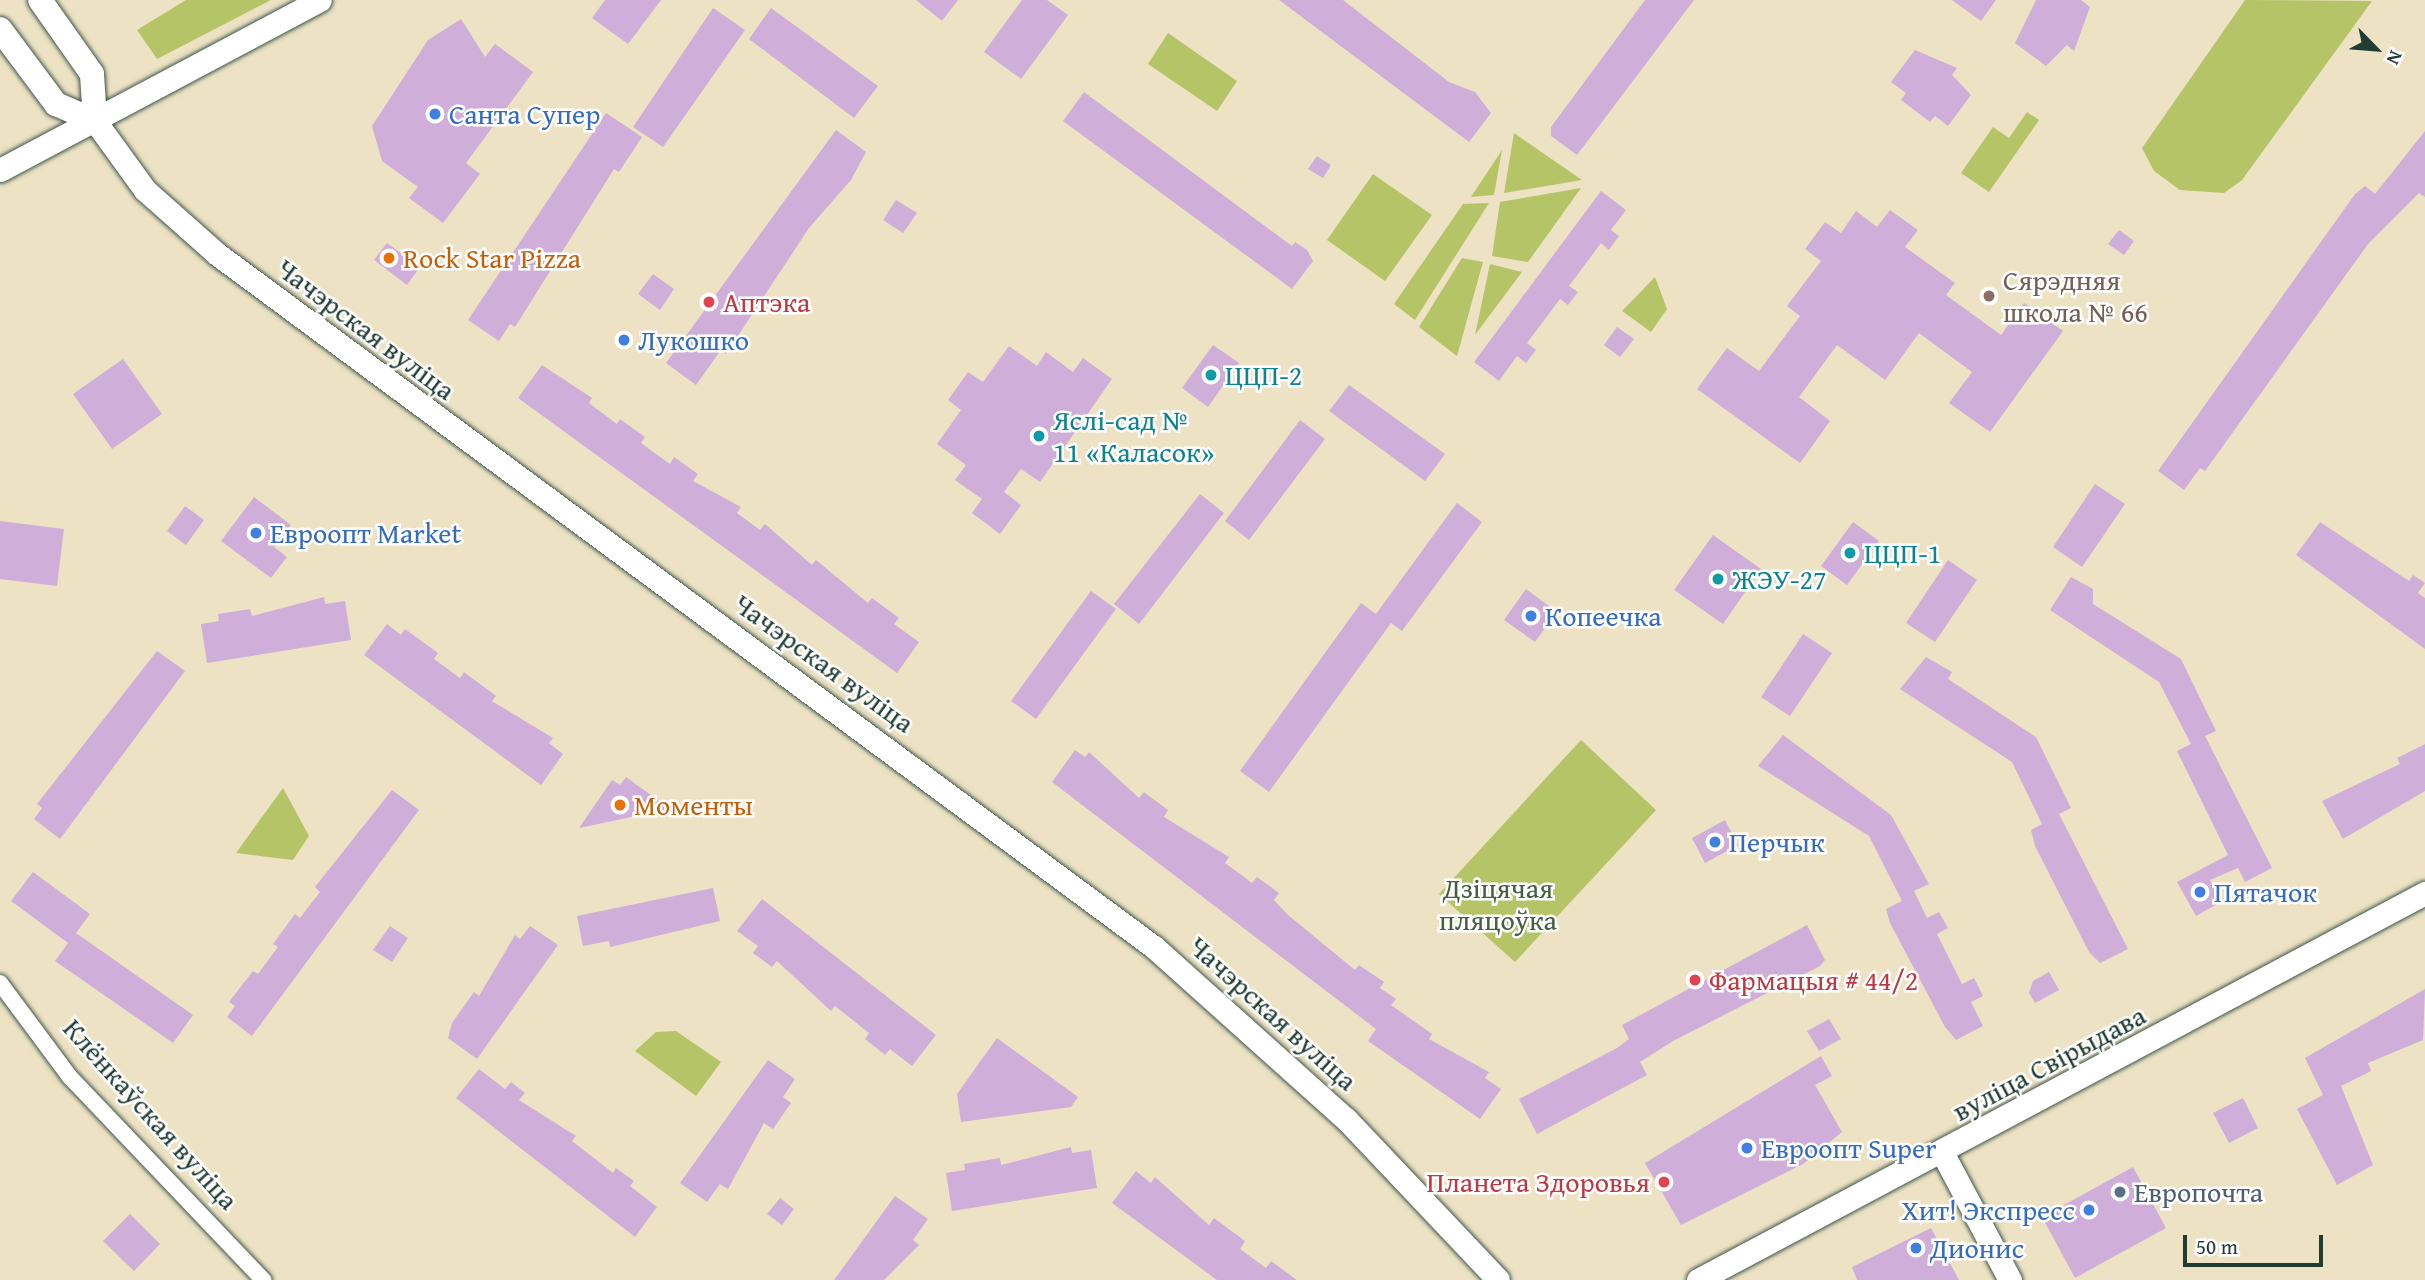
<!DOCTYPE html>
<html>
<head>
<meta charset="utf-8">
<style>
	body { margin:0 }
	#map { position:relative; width:2425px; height:1280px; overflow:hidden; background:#ede3c4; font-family:"Gentium Book Plus",serif }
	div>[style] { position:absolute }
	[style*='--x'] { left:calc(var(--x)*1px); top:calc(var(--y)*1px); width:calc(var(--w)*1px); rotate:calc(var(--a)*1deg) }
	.green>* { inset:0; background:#b5c467 }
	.building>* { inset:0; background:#cfaed9 }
	.roads { filter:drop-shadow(0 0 2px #3e564a) drop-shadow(0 0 2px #3e564a) }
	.street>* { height:16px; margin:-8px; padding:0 8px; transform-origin:8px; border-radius:8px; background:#fff }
	.secondary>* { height:23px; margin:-11.5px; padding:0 11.5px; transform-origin:11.5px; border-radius:11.5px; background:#fff }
	.primary>* { height:24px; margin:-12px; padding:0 12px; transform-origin:12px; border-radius:12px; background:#fff }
	.dots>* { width:19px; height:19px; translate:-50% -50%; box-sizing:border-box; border:4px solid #fff; border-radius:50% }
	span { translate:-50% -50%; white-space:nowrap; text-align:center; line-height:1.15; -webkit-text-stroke:5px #fff; paint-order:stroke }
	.shop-label { font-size:28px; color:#366cbe }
	.left { translate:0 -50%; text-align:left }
	.right { translate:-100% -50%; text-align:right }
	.food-label { font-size:28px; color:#c56008 }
	.education-label { font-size:28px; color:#785e54 }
	.health-label { font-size:28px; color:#be3a42 }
	.street-label { font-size:28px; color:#1f3d34 }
	.culture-label { font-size:28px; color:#0d838f }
	.park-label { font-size:28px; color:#445f41 }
	.service-label { font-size:28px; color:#4e5e75 }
	.north { position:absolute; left:2341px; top:14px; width:70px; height:70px; -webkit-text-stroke:5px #fff; paint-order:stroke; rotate:115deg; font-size:19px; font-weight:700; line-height:28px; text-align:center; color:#1f3d34 }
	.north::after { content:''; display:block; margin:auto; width:24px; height:32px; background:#1f3d34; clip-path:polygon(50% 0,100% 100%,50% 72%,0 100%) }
	.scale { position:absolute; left:2183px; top:1235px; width:140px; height:32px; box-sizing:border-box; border:4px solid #1f3d34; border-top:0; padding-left:9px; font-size:21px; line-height:24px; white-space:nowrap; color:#1f3d34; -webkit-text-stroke:5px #fff; paint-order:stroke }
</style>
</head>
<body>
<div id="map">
	<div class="green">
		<div style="clip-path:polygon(186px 0,271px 0,157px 59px,137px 30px)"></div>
		<div style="clip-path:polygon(2245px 0,2372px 1px,2242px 180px,2224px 193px,2180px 190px,2154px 171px,2142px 148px)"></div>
		<div style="clip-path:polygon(1168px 33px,1237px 81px,1217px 111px,1148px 64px)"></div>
		<div style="clip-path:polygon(2027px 112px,2039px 120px,1989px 192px,1961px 173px,1993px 127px,2009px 138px)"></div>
		<div style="clip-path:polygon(1514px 133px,1582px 180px,1504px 193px)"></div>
		<div style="clip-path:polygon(1502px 150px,1494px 195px,1471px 197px)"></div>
		<div style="clip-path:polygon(1373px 174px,1432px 215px,1385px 281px,1327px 240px)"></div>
		<div style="clip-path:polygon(1581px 188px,1528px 262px,1492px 256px,1500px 202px)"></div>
		<div style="clip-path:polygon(1489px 203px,1415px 320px,1394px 304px,1463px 204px)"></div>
		<div style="clip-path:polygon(1462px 258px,1483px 262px,1457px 356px,1419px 327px)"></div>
		<div style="clip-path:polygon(1490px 264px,1522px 272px,1475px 335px)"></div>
		<div style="clip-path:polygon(1655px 277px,1667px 309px,1651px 332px,1622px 311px)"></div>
		<div style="clip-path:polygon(1581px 740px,1656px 810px,1515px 962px,1439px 894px)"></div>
		<div style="clip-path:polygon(283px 788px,309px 836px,293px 860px,236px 853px)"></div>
		<div style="clip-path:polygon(676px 1031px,721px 1062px,696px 1096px,635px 1051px,656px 1032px)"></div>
	</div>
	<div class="building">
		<div style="clip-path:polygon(605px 0,661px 0,628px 44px,592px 18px)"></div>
		<div style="clip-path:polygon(916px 0,958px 0,942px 21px)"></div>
		<div style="clip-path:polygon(1022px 0,1047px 0,1068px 15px,1021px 79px,984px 52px)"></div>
		<div style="clip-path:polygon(1279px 0,1343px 0,1449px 82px,1475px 92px,1491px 113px,1469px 142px)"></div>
		<div style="clip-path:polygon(1645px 0,1694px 0,1577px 155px,1551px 136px,1551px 127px)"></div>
		<div style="clip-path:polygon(1952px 0,1996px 0,1981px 21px)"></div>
		<div style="clip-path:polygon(2036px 0,2081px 0,2090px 7px,2074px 51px,2067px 45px,2046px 66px,2015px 43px)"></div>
		<div style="clip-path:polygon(713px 8px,745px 30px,663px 147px,633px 127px)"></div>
		<div style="clip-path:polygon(771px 8px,878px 86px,854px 118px,749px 39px)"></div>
		<div style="clip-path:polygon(461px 19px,485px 57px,495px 44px,533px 72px,466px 163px,480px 174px,443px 223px,409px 198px,418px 187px,382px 161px,372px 126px,428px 40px)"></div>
		<div style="clip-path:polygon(1915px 50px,1957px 68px,1952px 75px,1971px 95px,1948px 126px,1935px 116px,1930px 122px,1901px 100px,1906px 93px,1891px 82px)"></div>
		<div style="clip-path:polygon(1084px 92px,1292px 246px,1295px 242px,1307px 250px,1313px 261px,1292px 289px,1063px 121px)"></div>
		<div style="clip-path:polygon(606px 113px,642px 137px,619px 172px,614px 169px,515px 327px,510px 324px,499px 341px,468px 320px)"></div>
		<div style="clip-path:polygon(836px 130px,866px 152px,851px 180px,809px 228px,726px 354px,721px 350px,696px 385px,666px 363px)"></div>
		<div style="clip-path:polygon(2425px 131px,2425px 197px,2419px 193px,2368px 244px,2205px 471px,2200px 468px,2184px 490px,2158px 471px,2355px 194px,2365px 186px,2375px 194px)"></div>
		<div style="clip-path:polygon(1317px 156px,1331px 165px,1323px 178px,1308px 169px)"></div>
		<div style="clip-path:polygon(1601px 191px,1626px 210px,1611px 230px,1619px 236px,1609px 250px,1601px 243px,1569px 286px,1578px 292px,1568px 305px,1560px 299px,1527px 343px,1536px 350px,1526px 363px,1517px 356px,1499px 381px,1474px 362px)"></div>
		<div style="clip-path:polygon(896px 200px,917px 213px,903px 233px,883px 220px)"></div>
		<div style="clip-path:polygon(1890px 210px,1918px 230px,1905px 247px,1955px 283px,1946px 295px,2001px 335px,2024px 303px,2063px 331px,1990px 432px,1949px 403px,1972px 372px,1919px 333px,1885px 380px,1837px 345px,1799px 397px,1830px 421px,1800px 463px,1697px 389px,1727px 348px,1759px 371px,1800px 316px,1787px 306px,1821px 261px,1805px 249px,1825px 222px,1841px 233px,1856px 211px,1877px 227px)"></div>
		<div style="clip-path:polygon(2119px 230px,2134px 241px,2124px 255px,2108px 244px)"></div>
		<div style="clip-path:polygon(387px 243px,420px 267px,407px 285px,374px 260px)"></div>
		<div style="clip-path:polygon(653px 274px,674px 289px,660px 310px,638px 294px)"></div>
		<div style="clip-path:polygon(1617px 327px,1634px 339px,1620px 357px,1604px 345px)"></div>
		<div style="clip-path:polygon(1213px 345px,1239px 363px,1208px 407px,1182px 388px)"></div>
		<div style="clip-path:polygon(1009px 346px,1037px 366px,1046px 352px,1073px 372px,1083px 358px,1112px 379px,1040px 482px,1021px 469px,1004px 492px,1021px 505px,1000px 534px,972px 513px,982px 499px,955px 480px,966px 465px,937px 444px,961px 410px,948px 400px,968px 372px,983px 382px)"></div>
		<div style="clip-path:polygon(123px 359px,162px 414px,112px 449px,73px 394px)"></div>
		<div style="clip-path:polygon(542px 365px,592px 398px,589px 403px,617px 424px,620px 419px,645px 437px,641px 443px,670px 464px,674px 457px,698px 474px,693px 481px,741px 507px,737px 513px,760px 530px,765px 524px,812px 565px,816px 560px,868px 603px,872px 598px,899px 618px,894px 624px,919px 642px,897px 673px,518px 398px)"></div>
		<div style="clip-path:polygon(1349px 385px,1445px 454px,1425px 481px,1329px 411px)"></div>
		<div style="clip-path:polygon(1300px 420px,1325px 439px,1249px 540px,1225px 521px)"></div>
		<div style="clip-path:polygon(2095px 484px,2125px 504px,2082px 567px,2053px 547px)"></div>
		<div style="clip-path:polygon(1200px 494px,1224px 513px,1139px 624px,1114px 604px)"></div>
		<div style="clip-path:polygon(254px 497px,291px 525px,274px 547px,287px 557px,271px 578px,221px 541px)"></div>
		<div style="clip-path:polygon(1457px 503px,1482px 522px,1402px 631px,1391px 623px,1269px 792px,1240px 771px,1361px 603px,1376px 614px)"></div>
		<div style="clip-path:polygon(185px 506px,204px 520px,186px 545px,167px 531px)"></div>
		<div style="clip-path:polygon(0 521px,64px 529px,57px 586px,0 579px)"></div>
		<div style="clip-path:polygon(1853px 522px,1879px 541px,1847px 585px,1821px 566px)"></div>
		<div style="clip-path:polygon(2320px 522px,2409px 581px,2413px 575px,2425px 583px,2418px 593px,2425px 598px,2425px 649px,2296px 555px)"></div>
		<div style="clip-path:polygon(1713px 535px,1761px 569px,1723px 624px,1674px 590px)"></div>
		<div style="clip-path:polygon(1948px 560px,1977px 580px,1935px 642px,1906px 623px)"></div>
		<div style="clip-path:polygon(2071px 577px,2093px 589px,2093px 604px,2181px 659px,2216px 731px,2205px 736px,2272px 868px,2245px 882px,2238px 868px,2210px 880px,2221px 902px,2196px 916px,2177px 882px,2228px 855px,2177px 751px,2191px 744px,2159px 682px,2050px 610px)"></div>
		<div style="clip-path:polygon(1526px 589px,1557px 612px,1535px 642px,1504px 620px)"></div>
		<div style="clip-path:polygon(1091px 591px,1116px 609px,1036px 719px,1011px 701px)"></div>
		<div style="clip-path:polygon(324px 597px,325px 604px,345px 601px,351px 640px,207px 663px,201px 624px,219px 621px,218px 614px,250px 609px,252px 616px)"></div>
		<div style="clip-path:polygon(387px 624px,401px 635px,405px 629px,438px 653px,434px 659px,460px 678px,464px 672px,496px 696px,492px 701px,553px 738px,549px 743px,563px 754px,541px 785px,364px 655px)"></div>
		<div style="clip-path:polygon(1803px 634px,1832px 653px,1790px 716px,1761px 697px)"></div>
		<div style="clip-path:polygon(157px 651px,185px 671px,60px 839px,34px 819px,42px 808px,37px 804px)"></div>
		<div style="clip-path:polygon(1926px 657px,1952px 672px,1948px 679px,2036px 737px,2071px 808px,2059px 814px,2128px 949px,2100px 963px,2089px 952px,2035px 846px,2031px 830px,2042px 824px,2012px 762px,1900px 689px)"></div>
		<div style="clip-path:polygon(1783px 735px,1891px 815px,1929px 884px,1914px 891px,1927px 918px,1939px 912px,1948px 928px,1937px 934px,1962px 984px,1974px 978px,1983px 996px,1971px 1002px,1983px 1026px,1956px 1040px,1945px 1027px,1890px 923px,1886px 909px,1902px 901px,1869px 836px,1758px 766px)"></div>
		<div style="clip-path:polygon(2425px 744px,2425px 791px,2343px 839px,2322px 801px,2400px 764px,2397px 758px)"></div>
		<div style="clip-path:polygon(1075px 750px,1085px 757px,1089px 752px,1139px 798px,1144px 792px,1168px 810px,1164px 817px,1229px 857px,1225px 863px,1252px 883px,1257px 877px,1279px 893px,1274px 900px,1288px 915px,1355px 970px,1359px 965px,1384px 982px,1380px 988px,1396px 999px,1391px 1005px,1432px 1034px,1429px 1039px,1489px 1072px,1485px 1078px,1501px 1089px,1480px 1119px,1368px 1041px,1376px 1029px,1052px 782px)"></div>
		<div style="clip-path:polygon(626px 777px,670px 809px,579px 828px,612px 780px,620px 785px)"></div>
		<div style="clip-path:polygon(392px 790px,419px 810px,252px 1036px,227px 1017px,235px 1006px,229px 1002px,253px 971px,258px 974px,278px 947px,273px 944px,295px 914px,300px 918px,320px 892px,315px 887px)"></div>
		<div style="clip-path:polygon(1725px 820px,1738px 845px,1705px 863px,1692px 838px)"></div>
		<div style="clip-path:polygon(33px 872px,90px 914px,76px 933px,193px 1015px,173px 1043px,55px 961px,68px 943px,11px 901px)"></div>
		<div style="clip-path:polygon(713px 888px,720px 921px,610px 947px,609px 941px,583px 946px,577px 916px)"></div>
		<div style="clip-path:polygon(762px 899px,936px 1035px,912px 1066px,890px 1049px,885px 1055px,865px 1039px,869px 1033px,835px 1006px,831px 1011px,777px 961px,772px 967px,753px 953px,758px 946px,737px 931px)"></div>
		<div style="clip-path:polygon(1807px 925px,1825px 960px,1820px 966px,1673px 1041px,1640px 1062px,1647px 1075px,1537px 1134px,1519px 1099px,1617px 1048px,1629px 1039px,1622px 1025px)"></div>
		<div style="clip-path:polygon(390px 926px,408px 938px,392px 962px,373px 950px)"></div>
		<div style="clip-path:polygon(530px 926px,558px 945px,477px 1059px,448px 1038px,452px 1023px,474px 992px,479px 996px,515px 935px,520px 939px)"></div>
		<div style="clip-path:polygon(2049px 972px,2059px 990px,2035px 1003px,2029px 993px,2033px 981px)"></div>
		<div style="clip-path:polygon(2425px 989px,2423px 1040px,2368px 1063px,2371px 1071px,2341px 1086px,2373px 1165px,2337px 1185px,2297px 1109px,2323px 1095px,2305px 1058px)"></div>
		<div style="clip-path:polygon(1829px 1019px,1841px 1039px,1819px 1051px,1807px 1031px)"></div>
		<div style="clip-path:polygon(997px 1038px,1078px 1097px,1071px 1107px,961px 1122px,957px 1094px)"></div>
		<div style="clip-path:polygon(1821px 1056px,1832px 1076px,1815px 1085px,1842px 1132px,1803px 1164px,1681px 1225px,1645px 1163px)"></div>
		<div style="clip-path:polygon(768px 1060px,795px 1079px,783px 1097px,791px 1103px,773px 1129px,764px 1123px,728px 1189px,720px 1184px,707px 1202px,680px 1183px)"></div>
		<div style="clip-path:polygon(479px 1069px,505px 1089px,511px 1082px,525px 1093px,519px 1100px,576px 1136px,572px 1141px,613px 1173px,616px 1168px,634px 1181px,630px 1186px,657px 1207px,635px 1237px,456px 1098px)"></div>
		<div style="clip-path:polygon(2243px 1098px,2258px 1128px,2229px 1143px,2213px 1113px)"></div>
		<div style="clip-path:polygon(1071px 1147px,1072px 1153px,1091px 1150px,1097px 1188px,952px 1211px,946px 1173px,965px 1170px,964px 1164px,1000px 1158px,1001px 1165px)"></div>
		<div style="clip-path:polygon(2133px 1167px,2166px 1228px,2075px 1278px,2042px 1217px)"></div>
		<div style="clip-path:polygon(1136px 1171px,1151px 1183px,1155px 1177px,1209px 1225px,1214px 1218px,1245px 1241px,1240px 1249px,1266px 1268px,1271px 1261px,1297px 1280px,1217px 1280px,1112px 1203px)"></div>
		<div style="clip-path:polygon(895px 1196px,928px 1219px,913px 1240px,919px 1245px,884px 1280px,834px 1280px)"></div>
		<div style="clip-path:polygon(780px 1198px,794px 1209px,782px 1225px,767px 1214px)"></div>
		<div style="clip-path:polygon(130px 1214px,160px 1244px,134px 1271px,103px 1241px)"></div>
		<div style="clip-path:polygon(1931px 1228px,1959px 1280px,1857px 1280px,1852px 1267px)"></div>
	</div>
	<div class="roads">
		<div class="street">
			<div style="--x:0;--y:983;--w:116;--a:53.4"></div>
			<div style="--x:69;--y:1076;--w:282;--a:46.4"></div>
		</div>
		<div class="secondary">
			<div style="--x:95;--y:121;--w:85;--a:54.1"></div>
			<div style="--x:145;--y:190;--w:96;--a:41.6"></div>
			<div style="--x:217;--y:254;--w:1165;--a:36.49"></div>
			<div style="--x:1154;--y:947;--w:258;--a:41.9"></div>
			<div style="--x:1346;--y:1119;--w:221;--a:46.6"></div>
			<div style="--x:0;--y:170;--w:362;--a:-28"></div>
			<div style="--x:1943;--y:1154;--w:143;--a:62"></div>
			<div style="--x:1698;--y:1280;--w:824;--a:-28.03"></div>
		</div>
		<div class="primary">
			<div style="--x:0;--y:29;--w:94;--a:53.3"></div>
			<div style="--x:56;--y:104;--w:43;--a:23.6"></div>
			<div style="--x:95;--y:121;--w:47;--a:-93.7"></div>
			<div style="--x:92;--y:74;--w:90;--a:-125.1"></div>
		</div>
	</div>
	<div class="dots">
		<div style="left:435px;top:114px;background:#3f7fe0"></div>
		<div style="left:389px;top:258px;background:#e8710a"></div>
		<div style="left:1989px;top:296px;background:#8d6e63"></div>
		<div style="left:709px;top:302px;background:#e0444e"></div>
		<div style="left:624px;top:340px;background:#3f7fe0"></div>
		<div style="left:1211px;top:375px;background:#0f9aa8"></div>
		<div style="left:1039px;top:436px;background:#0f9aa8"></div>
		<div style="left:256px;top:533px;background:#3f7fe0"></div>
		<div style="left:1850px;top:553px;background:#0f9aa8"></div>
		<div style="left:1718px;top:579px;background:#0f9aa8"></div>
		<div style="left:1531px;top:616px;background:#3f7fe0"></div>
		<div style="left:620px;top:805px;background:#e8710a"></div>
		<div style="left:1715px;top:842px;background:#3f7fe0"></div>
		<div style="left:2200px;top:892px;background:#3f7fe0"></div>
		<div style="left:1695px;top:980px;background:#e0444e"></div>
		<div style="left:1747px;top:1148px;background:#3f7fe0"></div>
		<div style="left:1664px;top:1182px;background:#e0444e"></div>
		<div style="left:2120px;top:1192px;background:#5c6f8a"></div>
		<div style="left:2089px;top:1210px;background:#3f7fe0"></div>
		<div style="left:1916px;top:1248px;background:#3f7fe0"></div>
	</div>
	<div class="shop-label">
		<span class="left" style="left:449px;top:114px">Санта Супер</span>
		<span class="left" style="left:638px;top:340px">Лукошко</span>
		<span class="left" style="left:270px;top:533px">Евроопт Market</span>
		<span class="left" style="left:1545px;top:616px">Копеечка</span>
		<span class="left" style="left:1729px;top:842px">Перчык</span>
		<span class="left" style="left:2214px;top:892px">Пятачок</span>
		<span class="left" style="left:1761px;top:1148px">Евроопт Super</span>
		<span class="right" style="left:2075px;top:1210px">Хит! Экспресс</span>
		<span class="left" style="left:1930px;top:1248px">Дионис</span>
	</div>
	<div class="food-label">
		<span class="left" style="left:403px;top:258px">Rock Star Pizza</span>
		<span class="left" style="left:634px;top:805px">Моменты</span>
	</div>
	<div class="education-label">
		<span class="left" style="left:2003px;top:296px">Сярэдняя<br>школа № 66</span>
	</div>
	<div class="health-label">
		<span class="left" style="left:723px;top:302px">Аптэка</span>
		<span class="left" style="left:1709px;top:980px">Фармацыя # 44/2</span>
		<span class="right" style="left:1650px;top:1182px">Планета Здоровья</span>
	</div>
	<div class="street-label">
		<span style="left:366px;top:329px;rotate:37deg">Чачэрская вуліца</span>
		<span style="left:824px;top:663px;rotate:36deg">Чачэрская вуліца</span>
		<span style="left:1273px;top:1013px;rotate:42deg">Чачэрская вуліца</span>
		<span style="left:2049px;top:1063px;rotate:-28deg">вуліца Свірыдава</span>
		<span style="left:151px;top:1114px;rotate:48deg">Клёнкаўская вуліца</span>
	</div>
	<div class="culture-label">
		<span class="left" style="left:1225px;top:375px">ЦЦП-2</span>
		<span class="left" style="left:1053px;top:436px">Яслі-сад №<br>11 «Каласок»</span>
		<span class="left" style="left:1864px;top:553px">ЦЦП-1</span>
		<span class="left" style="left:1732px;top:579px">ЖЭУ-27</span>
	</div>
	<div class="park-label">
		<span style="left:1498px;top:904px">Дзіцячая<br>пляцоўка</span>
	</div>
	<div class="service-label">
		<span class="left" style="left:2134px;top:1192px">Европочта</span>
	</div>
	<div class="north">N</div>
	<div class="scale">50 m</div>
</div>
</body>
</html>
